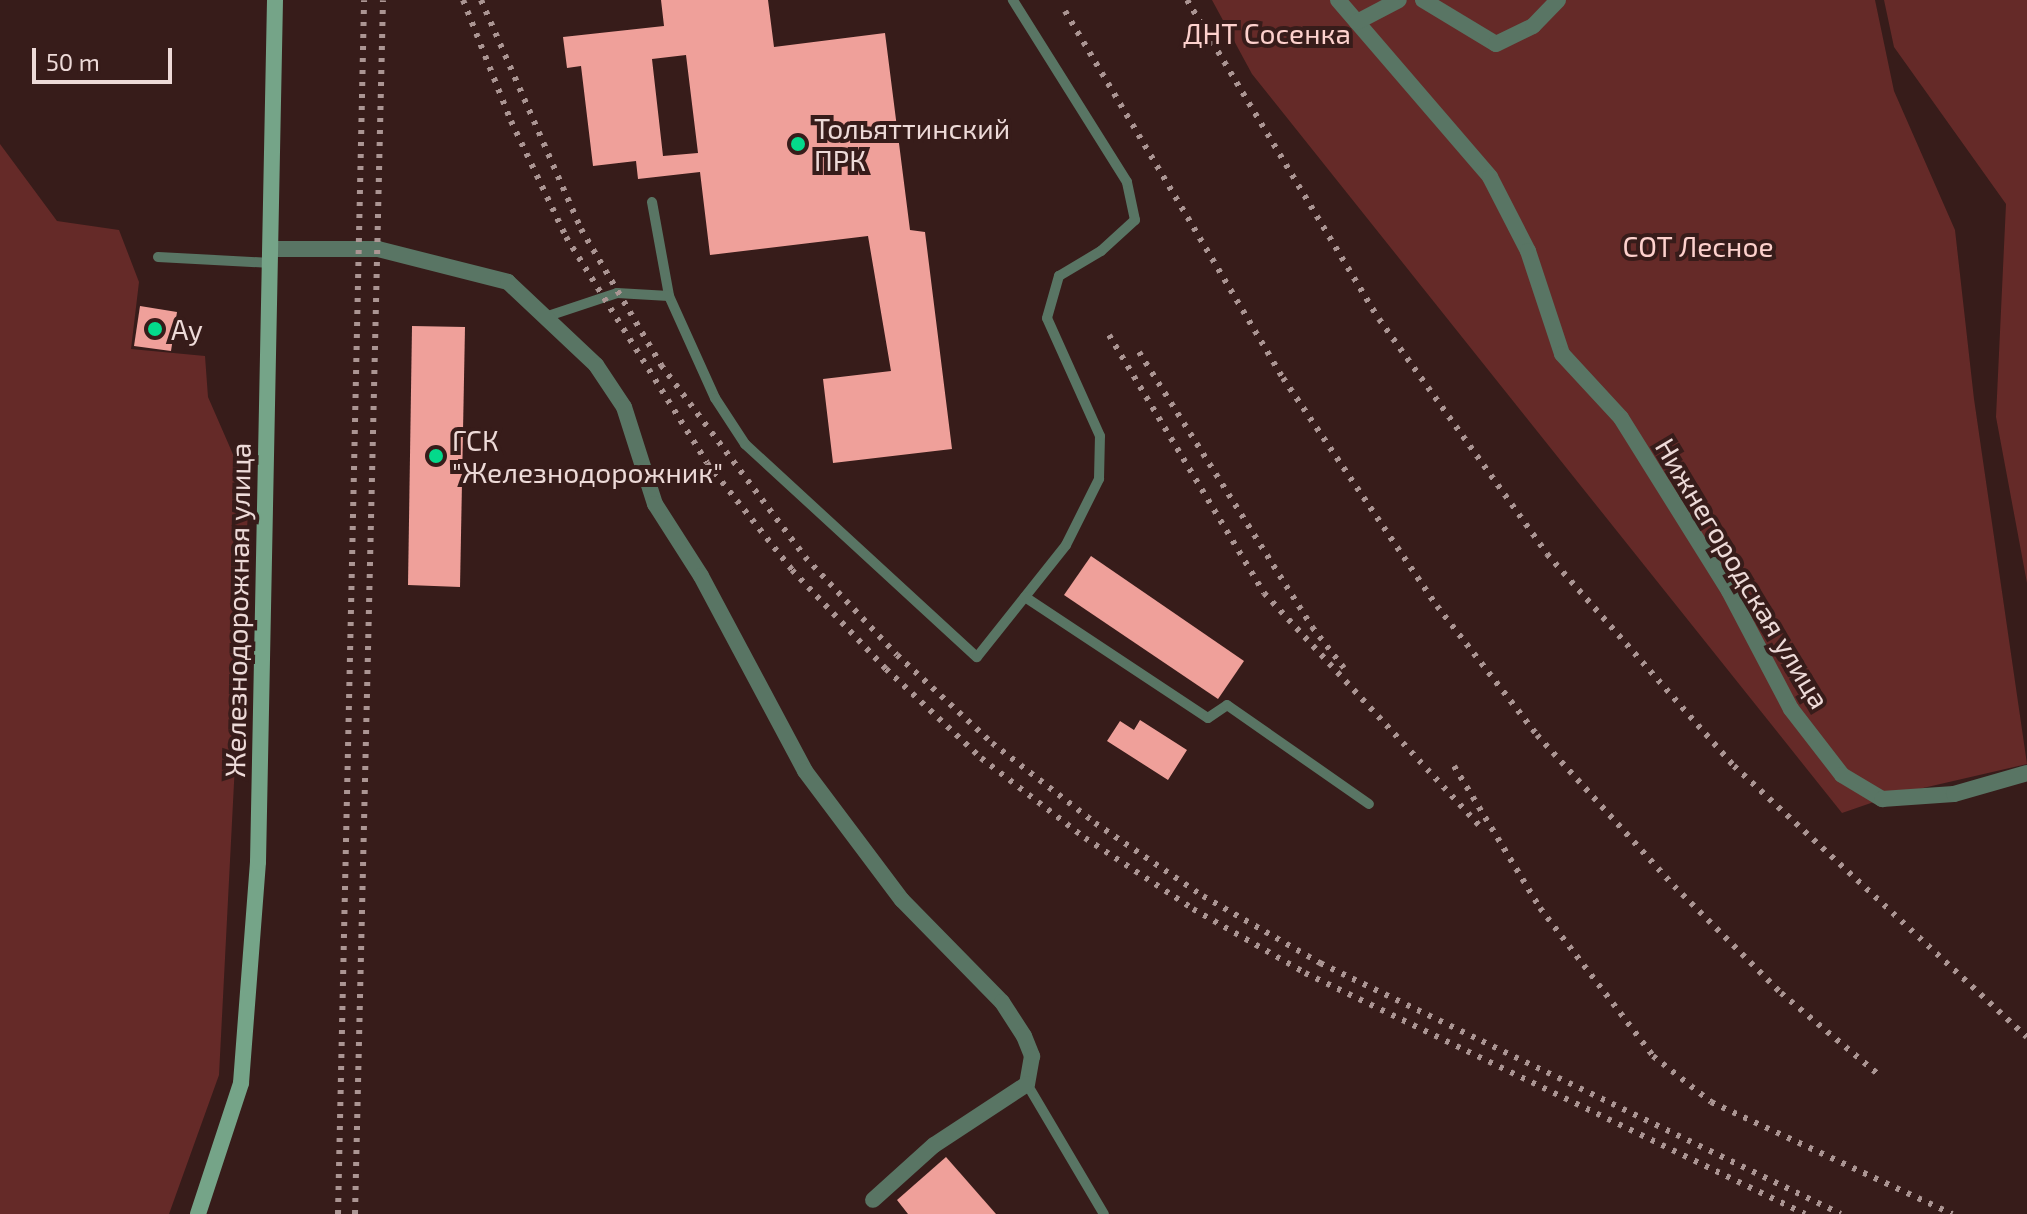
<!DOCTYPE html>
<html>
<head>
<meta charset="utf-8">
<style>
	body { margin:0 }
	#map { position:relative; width:2027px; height:1214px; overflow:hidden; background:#371c1a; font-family:"Exo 2",sans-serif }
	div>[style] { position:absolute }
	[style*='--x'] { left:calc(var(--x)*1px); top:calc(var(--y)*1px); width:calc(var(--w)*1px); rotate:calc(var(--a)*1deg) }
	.green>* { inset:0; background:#652a28 }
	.building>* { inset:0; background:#efa09a }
	.lane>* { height:10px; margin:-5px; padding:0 5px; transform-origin:5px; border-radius:5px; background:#597564 }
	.street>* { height:16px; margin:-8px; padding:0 8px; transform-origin:8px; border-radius:8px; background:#597564 }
	.secondary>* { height:16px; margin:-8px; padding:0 8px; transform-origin:8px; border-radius:8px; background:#75a488 }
	.rail>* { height:6px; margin-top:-3px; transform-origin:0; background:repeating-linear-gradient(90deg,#ab9593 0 4px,transparent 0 12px) }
	.dots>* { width:22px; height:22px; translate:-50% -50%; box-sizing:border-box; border:4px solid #371c1a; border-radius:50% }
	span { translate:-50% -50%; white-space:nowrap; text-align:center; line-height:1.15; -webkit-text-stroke:8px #371c1a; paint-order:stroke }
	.park-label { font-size:28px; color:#fdd1cd }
	.poi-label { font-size:28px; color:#eddad8 }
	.left { translate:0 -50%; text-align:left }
	.street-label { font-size:28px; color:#eddad8 }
	.scale { position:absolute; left:32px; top:48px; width:140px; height:36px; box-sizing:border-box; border:4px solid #eddad8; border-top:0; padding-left:10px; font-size:24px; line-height:28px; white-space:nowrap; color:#eddad8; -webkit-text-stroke:6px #371c1a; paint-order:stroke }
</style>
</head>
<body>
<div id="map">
	<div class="green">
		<div style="clip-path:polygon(1212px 0,1875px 0,1894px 91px,1955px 230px,1974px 399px,2027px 764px,1897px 794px,1842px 813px,1252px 74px)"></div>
		<div style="clip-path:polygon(1884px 0,2027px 0,2027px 583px,1996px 417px,2006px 204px,1894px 47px)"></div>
		<div style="clip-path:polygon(0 144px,57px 221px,119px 230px,139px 282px,131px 349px,205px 356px,208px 397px,249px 491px,219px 1075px,169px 1214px,0 1214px)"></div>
	</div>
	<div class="building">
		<div style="clip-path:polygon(evenodd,661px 0,768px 0,774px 47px,885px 33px,910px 230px,925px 232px,952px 449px,833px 463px,823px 379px,891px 371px,868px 236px,710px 255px,700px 172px,638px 179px,636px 161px,593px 166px,581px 66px,567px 68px,563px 37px,664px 26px,661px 0,686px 55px,698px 153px,663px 156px,652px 59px,686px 55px)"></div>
		<div style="clip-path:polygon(140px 306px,177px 312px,171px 351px,134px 346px)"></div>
		<div style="clip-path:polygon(412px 326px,465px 327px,460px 587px,408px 585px)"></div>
		<div style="clip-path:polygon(1091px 556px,1244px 661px,1218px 699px,1064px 595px)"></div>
		<div style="clip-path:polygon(1140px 720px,1187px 750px,1168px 780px,1107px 741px,1120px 721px,1134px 730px)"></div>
		<div style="clip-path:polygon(946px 1157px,996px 1214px,908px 1214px,897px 1200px)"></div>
	</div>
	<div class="lane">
		<div style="--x:652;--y:202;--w:96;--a:79.7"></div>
		<div style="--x:669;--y:296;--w:112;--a:65.7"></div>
		<div style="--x:715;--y:398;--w:55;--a:56.9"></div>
		<div style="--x:745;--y:444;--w:315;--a:42.6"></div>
		<div style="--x:977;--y:657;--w:143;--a:-51.5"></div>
		<div style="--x:1066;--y:545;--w:74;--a:-63.4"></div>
		<div style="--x:1099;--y:479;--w:43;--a:-88.7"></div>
		<div style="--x:1100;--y:436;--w:129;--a:-114.2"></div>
		<div style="--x:1047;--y:318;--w:44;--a:-74.1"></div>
		<div style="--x:1059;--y:276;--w:49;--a:-30.8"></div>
		<div style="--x:1101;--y:251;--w:46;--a:-42.4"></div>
		<div style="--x:1135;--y:220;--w:39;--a:-102"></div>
		<div style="--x:1127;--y:182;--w:215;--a:-122.1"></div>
		<div style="--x:158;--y:257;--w:113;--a:3"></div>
		<div style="--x:548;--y:316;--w:73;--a:-18.4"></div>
		<div style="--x:617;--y:293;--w:52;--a:3.3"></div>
		<div style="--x:1025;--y:597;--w:219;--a:33.5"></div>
		<div style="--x:1208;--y:718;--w:23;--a:-34"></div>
		<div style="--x:1227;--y:705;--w:173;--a:34.9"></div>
		<div style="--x:1027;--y:1084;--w:151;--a:59.4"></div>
	</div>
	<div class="street">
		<div style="--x:1338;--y:0;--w:233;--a:49.3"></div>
		<div style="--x:1490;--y:177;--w:83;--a:62.8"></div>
		<div style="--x:1528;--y:251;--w:108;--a:71.7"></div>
		<div style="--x:1562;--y:354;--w:87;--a:47.3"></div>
		<div style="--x:1621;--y:418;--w:204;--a:58"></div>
		<div style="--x:1729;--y:591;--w:133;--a:62.3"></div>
		<div style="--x:1791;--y:709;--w:83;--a:52.3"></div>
		<div style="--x:1842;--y:775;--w:47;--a:31"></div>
		<div style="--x:1882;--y:799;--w:72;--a:-4"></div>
		<div style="--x:1954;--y:794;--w:76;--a:-16"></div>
		<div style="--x:1423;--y:0;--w:85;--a:31.1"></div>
		<div style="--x:1496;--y:44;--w:41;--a:-25.9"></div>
		<div style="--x:1533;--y:26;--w:36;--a:-46"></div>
		<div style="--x:1357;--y:22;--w:47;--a:-27.6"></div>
		<div style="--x:271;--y:249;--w:107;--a:0"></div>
		<div style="--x:378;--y:249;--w:134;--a:14.2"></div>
		<div style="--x:508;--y:282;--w:121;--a:43.3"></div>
		<div style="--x:596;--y:365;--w:50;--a:56.3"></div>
		<div style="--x:624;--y:407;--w:102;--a:72.3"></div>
		<div style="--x:655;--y:504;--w:85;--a:57.4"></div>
		<div style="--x:701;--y:576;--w:221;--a:61.9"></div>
		<div style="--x:805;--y:771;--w:161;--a:53.1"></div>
		<div style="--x:902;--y:900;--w:143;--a:45.6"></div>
		<div style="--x:1002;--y:1002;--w:40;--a:57.1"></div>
		<div style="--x:1024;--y:1036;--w:22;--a:68"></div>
		<div style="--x:1032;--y:1056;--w:28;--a:100"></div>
		<div style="--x:1027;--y:1084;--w:111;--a:146.7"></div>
		<div style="--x:934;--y:1145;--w:82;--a:138"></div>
	</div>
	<div class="secondary">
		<div style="--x:198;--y:1214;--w:138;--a:-71.8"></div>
		<div style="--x:241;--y:1083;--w:222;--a:-85.6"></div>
		<div style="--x:258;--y:862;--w:862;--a:-88.87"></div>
	</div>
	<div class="rail">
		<div style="--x:463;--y:0;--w:130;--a:68.4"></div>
		<div style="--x:511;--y:121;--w:128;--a:64.6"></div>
		<div style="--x:566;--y:237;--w:266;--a:58"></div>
		<div style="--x:707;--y:463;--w:137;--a:51.5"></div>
		<div style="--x:792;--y:570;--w:137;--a:46.5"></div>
		<div style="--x:886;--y:669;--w:130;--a:43.1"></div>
		<div style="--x:981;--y:758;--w:131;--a:37.6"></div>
		<div style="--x:1085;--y:838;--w:129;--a:33.3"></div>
		<div style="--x:1193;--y:909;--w:129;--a:29.7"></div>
		<div style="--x:1305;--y:973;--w:555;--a:25.73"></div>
		<div style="--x:481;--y:0;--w:250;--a:66.4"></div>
		<div style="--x:581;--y:229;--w:158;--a:59.5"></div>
		<div style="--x:661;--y:365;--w:240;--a:53.1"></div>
		<div style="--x:805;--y:557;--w:134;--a:46.8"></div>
		<div style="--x:897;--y:655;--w:129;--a:42.8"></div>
		<div style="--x:992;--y:743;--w:130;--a:37.8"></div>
		<div style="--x:1095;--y:823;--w:130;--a:34.1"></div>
		<div style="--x:1203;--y:896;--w:135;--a:29.8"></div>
		<div style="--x:1320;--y:963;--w:578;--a:25.72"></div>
		<div style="--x:1187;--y:0;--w:372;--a:59"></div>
		<div style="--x:1379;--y:319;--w:289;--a:54.4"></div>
		<div style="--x:1547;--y:554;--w:283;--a:48.6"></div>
		<div style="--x:1734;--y:766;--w:399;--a:42.8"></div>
		<div style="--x:1065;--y:11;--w:427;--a:59.3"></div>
		<div style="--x:1283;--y:378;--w:275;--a:56"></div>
		<div style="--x:1437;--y:606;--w:163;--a:52.2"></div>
		<div style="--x:1537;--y:735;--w:204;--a:47.8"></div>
		<div style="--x:1674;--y:886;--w:151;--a:45"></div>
		<div style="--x:1781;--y:993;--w:128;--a:39.9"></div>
		<div style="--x:1109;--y:335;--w:301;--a:59"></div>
		<div style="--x:1264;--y:593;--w:316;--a:47.2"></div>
		<div style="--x:1139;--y:352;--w:325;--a:57.8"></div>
		<div style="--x:1312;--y:627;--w:52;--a:52"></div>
		<div style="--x:1454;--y:766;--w:166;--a:58.8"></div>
		<div style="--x:1540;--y:908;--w:186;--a:52.6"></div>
		<div style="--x:1653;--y:1056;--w:74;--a:38.4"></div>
		<div style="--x:1711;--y:1102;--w:266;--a:24.9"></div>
		<div style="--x:338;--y:1214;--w:1214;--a:-88.77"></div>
		<div style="--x:355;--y:1214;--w:1214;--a:-88.68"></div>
	</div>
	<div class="dots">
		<div style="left:798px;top:144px;background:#04d98b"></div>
		<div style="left:155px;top:329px;background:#04d98b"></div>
		<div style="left:436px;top:456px;background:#04d98b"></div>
	</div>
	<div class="park-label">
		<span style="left:1267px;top:33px">ДНТ Сосенка</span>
		<span style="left:1698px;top:246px">СОТ Лесное</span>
	</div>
	<div class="poi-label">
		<span class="left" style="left:814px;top:144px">Тольяттинский<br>ПРК</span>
		<span class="left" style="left:171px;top:329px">Ау</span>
		<span class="left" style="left:452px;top:456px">ГСК<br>"Железнодорожник"</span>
	</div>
	<div class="street-label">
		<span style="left:1743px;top:573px;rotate:59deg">Нижнегородская улица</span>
		<span style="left:237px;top:610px;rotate:-89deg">Железнодорожная улица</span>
	</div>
	<div class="scale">50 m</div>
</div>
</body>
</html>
